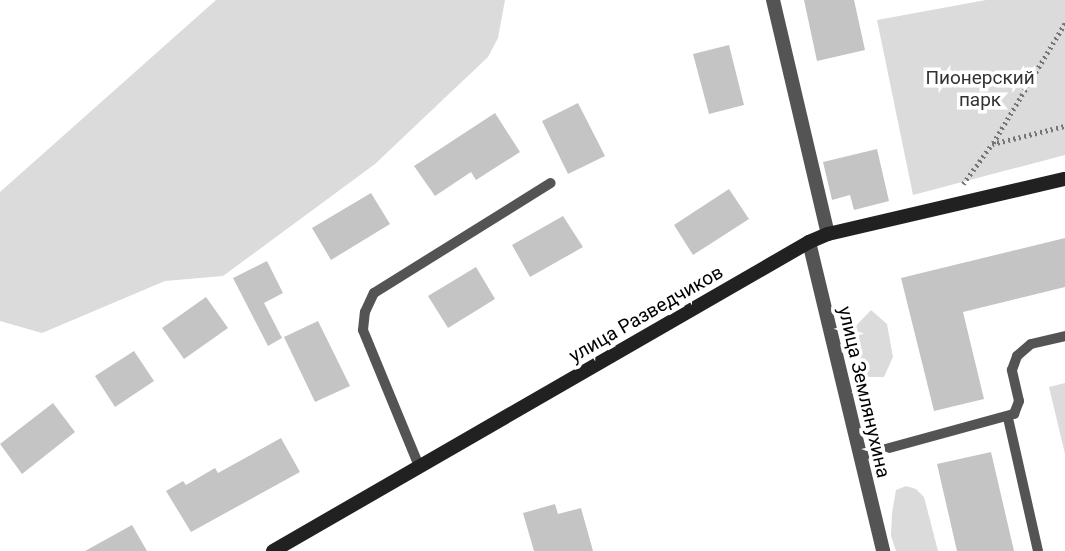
<!DOCTYPE html>
<html>
<head>
<meta charset="utf-8">
<style>
	body { margin:0 }
	#map { position:relative; width:1065px; height:551px; overflow:hidden; background:#fff; font-family:Roboto,sans-serif }
	div>[style] { position:absolute }
	[style*='--x'] { left:calc(var(--x)*1px); top:calc(var(--y)*1px); width:calc(var(--w)*1px); rotate:calc(var(--a)*1deg) }
	.green>* { inset:0; background:#dbdbdb }
	.building>* { inset:0; background:#c4c4c4 }
	.path>* { height:4.5px; margin-top:-2.25px; transform-origin:0; background:repeating-linear-gradient(90deg,#767676 0 2px,transparent 0 5.5px) }
	.lane>* { height:10px; margin:-5px; padding:0 5px; transform-origin:5px; border-radius:5px; background:#545454 }
	.street>* { height:14px; margin:-7px; padding:0 7px; transform-origin:7px; border-radius:7px; background:#545454 }
	.secondary>* { height:14px; margin:-7px; padding:0 7px; transform-origin:7px; border-radius:7px; background:#212121 }
	span { translate:-50% -50%; white-space:nowrap; text-align:center; line-height:1.15; -webkit-text-stroke:7px #fff; paint-order:stroke }
	.park-label { font-size:19px; color:#323232 }
	.street-label { font-size:19px; color:#000 }
</style>
</head>
<body>
<div id="map">
	<div class="green">
		<div style="clip-path:polygon(216px 0,505px 0,498px 38px,488px 57px,375px 164px,223px 276px,165px 281px,42px 333px,0 321px,0 192px)"></div>
		<div style="clip-path:polygon(986px 0,1065px 0,1065px 155px,913px 195px,877px 20px)"></div>
		<div style="clip-path:polygon(871px 310px,887px 324px,893px 357px,884px 377px,863px 377px,850px 356px,849px 333px)"></div>
		<div style="clip-path:polygon(1065px 383px,1065px 454px,1049px 387px)"></div>
		<div style="clip-path:polygon(906px 486px,916px 489px,924px 497px,938px 551px,896px 551px,891px 536px,892px 513px,896px 490px)"></div>
	</div>
	<div class="building">
		<div style="clip-path:polygon(804px 0,854px 0,865px 50px,817px 61px)"></div>
		<div style="clip-path:polygon(729px 45px,744px 105px,709px 114px,693px 54px)"></div>
		<div style="clip-path:polygon(578px 103px,605px 156px,568px 174px,542px 121px)"></div>
		<div style="clip-path:polygon(495px 113px,520px 152px,476px 180px,471px 172px,435px 196px,414px 166px)"></div>
		<div style="clip-path:polygon(877px 149px,889px 201px,854px 210px,850px 195px,832px 200px,823px 162px)"></div>
		<div style="clip-path:polygon(729px 189px,749px 219px,693px 255px,674px 225px)"></div>
		<div style="clip-path:polygon(371px 193px,390px 224px,331px 260px,312px 228px)"></div>
		<div style="clip-path:polygon(563px 216px,583px 247px,530px 277px,512px 245px)"></div>
		<div style="clip-path:polygon(1065px 238px,1065px 287px,963px 312px,984px 399px,934px 411px,901px 278px)"></div>
		<div style="clip-path:polygon(267px 261px,283px 293px,264px 303px,282px 338px,268px 346px,233px 278px)"></div>
		<div style="clip-path:polygon(476px 267px,495px 299px,448px 328px,428px 296px)"></div>
		<div style="clip-path:polygon(206px 297px,228px 328px,184px 359px,162px 328px)"></div>
		<div style="clip-path:polygon(318px 321px,350px 386px,315px 402px,284px 337px)"></div>
		<div style="clip-path:polygon(134px 351px,154px 381px,115px 407px,95px 376px)"></div>
		<div style="clip-path:polygon(53px 403px,75px 432px,22px 474px,0 444px)"></div>
		<div style="clip-path:polygon(281px 438px,300px 472px,191px 532px,166px 491px,183px 481px,186px 485px,215px 468px,218px 473px)"></div>
		<div style="clip-path:polygon(991px 452px,1014px 551px,957px 551px,937px 464px)"></div>
		<div style="clip-path:polygon(555px 504px,558px 514px,581px 508px,593px 551px,534px 551px,523px 513px)"></div>
		<div style="clip-path:polygon(132px 525px,147px 551px,85px 551px)"></div>
	</div>
	<div class="path">
		<div style="--x:993;--y:143;--w:140;--a:-59"></div>
		<div style="--x:963;--y:184;--w:49;--a:-54.1"></div>
		<div style="--x:992;--y:144;--w:75;--a:-13.9"></div>
	</div>
	<div class="lane">
		<div style="--x:1008;--y:418;--w:136;--a:77.3"></div>
		<div style="--x:860;--y:456;--w:160;--a:-15.3"></div>
		<div style="--x:1014;--y:414;--w:14;--a:-69"></div>
		<div style="--x:1019;--y:401;--w:32;--a:-103"></div>
		<div style="--x:1012;--y:370;--w:15;--a:-70"></div>
		<div style="--x:1017;--y:356;--w:18;--a:-41"></div>
		<div style="--x:1031;--y:344;--w:35;--a:-13"></div>
		<div style="--x:419;--y:466;--w:147;--a:-112.4"></div>
		<div style="--x:363;--y:330;--w:18;--a:-84"></div>
		<div style="--x:365;--y:312;--w:21;--a:-65"></div>
		<div style="--x:374;--y:293;--w:208;--a:-31.9"></div>
	</div>
	<div class="street">
		<div style="--x:773;--y:0;--w:240;--a:76.8"></div>
		<div style="--x:809;--y:242;--w:318;--a:76.5"></div>
	</div>
	<div class="secondary">
		<div style="--x:273;--y:551;--w:619;--a:-29.96"></div>
		<div style="--x:809;--y:242;--w:21;--a:-23"></div>
		<div style="--x:828;--y:234;--w:243;--a:-13.1"></div>
	</div>
	<div class="park-label">
		<span style="left:980px;top:89px">Пионерский<br>парк</span>
	</div>
	<div class="street-label">
		<span style="left:646px;top:314px;rotate:-30deg">улица Разведчиков</span>
		<span style="left:864px;top:392px;rotate:77deg">улица Землянухина</span>
	</div>
</div>
</body>
</html>
